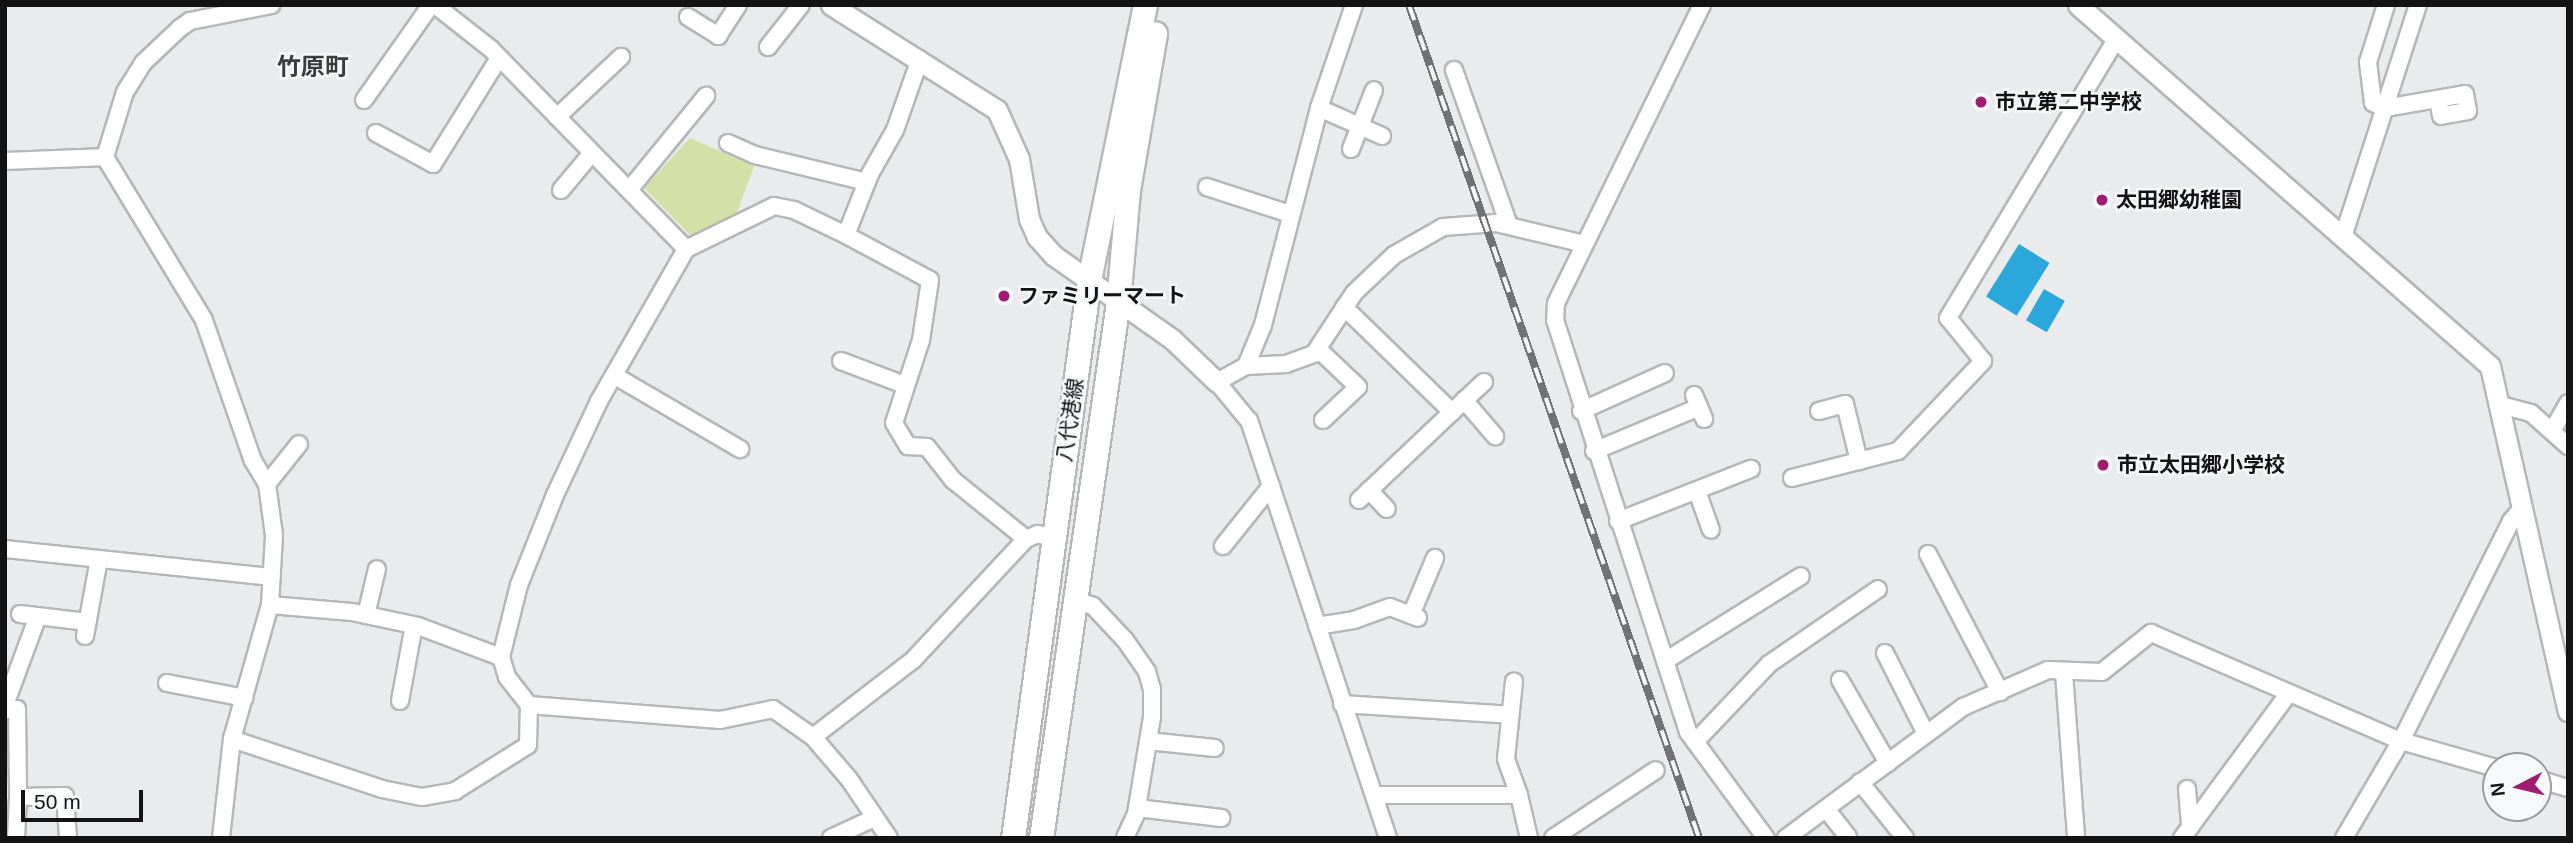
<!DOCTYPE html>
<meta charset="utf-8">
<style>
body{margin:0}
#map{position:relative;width:2573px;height:843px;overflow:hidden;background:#eaebed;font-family:Arial,"Noto Sans JP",sans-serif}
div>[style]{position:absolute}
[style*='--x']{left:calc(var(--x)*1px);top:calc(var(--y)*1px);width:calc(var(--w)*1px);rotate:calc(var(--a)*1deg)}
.green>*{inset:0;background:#d4e0a6}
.water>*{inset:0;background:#2ca7dc;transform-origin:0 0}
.roads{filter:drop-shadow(2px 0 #b6b7b9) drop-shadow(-2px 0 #b6b7b9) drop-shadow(0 2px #b6b7b9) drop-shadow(0 -2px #b6b7b9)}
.minor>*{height:16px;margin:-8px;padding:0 8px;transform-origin:8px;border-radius:8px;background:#fff}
.tertiary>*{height:19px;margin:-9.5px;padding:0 9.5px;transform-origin:9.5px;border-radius:9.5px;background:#fff}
.secondary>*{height:23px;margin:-11.5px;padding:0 11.5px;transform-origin:11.5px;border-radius:11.5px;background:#fff}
.rail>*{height:8px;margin-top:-4px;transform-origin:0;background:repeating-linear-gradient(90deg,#f7f8fa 0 16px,#727273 0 32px);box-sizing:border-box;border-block:2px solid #727273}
.dots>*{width:19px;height:19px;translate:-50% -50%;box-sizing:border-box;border:4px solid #f7f8fa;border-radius:50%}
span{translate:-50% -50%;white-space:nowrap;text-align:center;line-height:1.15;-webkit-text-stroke:5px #f7f8fa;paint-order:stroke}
.poi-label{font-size:21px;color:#131314;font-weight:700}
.left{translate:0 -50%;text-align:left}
.street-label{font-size:21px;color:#131314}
.quarter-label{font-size:24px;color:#3b3c3d;font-weight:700}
.frame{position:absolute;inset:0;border:7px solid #131314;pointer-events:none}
.north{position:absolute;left:2482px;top:752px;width:70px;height:70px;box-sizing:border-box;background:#f7f8fa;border:2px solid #9c9c9e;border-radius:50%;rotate:263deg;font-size:19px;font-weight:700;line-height:28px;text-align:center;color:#131314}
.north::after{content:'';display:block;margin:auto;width:24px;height:32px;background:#9f1d70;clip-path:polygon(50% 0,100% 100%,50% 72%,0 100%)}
.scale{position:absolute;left:21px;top:790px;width:122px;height:32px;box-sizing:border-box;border:4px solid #131314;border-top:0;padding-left:9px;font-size:21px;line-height:24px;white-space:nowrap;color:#131314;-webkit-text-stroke:5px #f7f8fa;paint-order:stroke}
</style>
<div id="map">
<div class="green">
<div style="clip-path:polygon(690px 138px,754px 166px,737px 213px,691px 236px,644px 188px)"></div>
</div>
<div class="water">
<div style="left:2019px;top:244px;width:36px;height:62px;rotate:32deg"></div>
<div style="left:2044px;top:289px;width:24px;height:36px;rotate:30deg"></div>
</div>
<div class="roads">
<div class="minor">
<div style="--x:435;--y:5;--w:71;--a:38.2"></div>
<div style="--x:491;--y:49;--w:279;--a:45.7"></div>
<div style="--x:1702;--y:5;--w:332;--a:116.1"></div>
<div style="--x:1556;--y:303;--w:17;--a:93"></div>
<div style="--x:1555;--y:320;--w:433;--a:72.1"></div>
<div style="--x:1688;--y:732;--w:132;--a:53.7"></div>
<div style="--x:2386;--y:5;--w:60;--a:107.5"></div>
<div style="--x:2368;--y:62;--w:41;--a:83"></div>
<div style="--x:2373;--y:103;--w:13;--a:23"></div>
<div style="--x:2385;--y:108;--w:81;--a:-9.9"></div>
<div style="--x:2465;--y:94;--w:17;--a:80"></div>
<div style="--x:2468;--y:111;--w:27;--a:170"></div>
<div style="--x:2441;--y:116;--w:17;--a:-100"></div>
<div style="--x:688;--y:17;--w:36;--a:32"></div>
<div style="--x:718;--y:36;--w:37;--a:-57"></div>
<div style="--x:768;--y:47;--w:53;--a:-51.8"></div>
<div style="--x:1454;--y:70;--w:164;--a:70.5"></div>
<div style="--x:364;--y:100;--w:116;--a:-54.8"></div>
<div style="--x:1319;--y:108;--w:69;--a:24"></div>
<div style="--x:557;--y:117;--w:88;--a:-43.2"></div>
<div style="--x:376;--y:133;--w:65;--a:28.5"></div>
<div style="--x:433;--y:164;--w:125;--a:-58.1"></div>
<div style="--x:728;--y:143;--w:30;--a:24"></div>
<div style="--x:755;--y:155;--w:115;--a:13.6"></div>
<div style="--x:1351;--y:149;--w:63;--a:-68.7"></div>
<div style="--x:5;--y:161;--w:100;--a:-2.3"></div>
<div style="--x:1207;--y:187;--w:87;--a:18"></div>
<div style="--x:561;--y:190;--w:48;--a:-50"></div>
<div style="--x:629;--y:190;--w:122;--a:-50.7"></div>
<div style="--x:846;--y:235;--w:95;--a:28.2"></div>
<div style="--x:930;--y:280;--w:61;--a:98.5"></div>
<div style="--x:921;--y:340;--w:87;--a:108"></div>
<div style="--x:894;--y:423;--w:27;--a:59"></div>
<div style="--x:908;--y:446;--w:19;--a:3"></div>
<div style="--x:927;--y:447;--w:42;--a:51.8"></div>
<div style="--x:953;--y:480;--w:94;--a:38.9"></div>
<div style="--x:2343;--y:237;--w:244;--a:-72.1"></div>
<div style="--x:1344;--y:307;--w:151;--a:44.2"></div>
<div style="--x:1452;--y:412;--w:44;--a:-43.2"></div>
<div style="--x:1318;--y:349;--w:55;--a:43.5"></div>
<div style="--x:1358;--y:387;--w:48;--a:136.7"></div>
<div style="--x:841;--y:361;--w:68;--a:20.6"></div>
<div style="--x:1246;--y:366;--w:44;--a:-67.5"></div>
<div style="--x:1263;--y:325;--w:224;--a:-75.5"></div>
<div style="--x:1319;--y:108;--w:109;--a:-71.2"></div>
<div style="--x:615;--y:376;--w:145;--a:30.3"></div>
<div style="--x:1694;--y:395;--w:26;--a:67"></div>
<div style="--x:1464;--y:400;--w:48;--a:49.3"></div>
<div style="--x:2501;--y:405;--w:31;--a:15"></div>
<div style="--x:2531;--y:413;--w:50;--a:41.7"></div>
<div style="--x:1581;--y:411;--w:92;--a:-24.3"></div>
<div style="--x:1819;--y:411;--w:27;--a:-15"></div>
<div style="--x:1845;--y:404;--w:59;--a:76.2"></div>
<div style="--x:2552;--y:431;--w:32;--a:-60"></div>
<div style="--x:1594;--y:451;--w:114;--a:-22.7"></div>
<div style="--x:1792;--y:478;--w:109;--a:-14.3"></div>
<div style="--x:1898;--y:451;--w:124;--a:-46.6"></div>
<div style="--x:1983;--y:361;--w:55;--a:-129.1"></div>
<div style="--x:1948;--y:318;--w:326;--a:-58.9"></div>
<div style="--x:267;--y:484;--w:51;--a:-51.3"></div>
<div style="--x:1369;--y:490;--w:26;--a:47"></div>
<div style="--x:1697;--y:491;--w:41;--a:70.3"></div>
<div style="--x:1359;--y:500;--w:128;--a:-43.4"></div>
<div style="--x:1618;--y:521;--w:143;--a:-21.4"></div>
<div style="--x:1223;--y:546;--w:77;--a:-51.3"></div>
<div style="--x:5;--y:549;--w:268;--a:6"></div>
<div style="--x:1928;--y:554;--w:156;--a:62.4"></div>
<div style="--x:1073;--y:599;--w:21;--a:19"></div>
<div style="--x:1093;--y:606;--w:47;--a:46.7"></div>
<div style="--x:1125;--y:640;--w:39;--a:55"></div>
<div style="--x:1147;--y:672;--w:18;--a:74"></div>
<div style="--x:1152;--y:689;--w:28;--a:90"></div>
<div style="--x:1152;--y:717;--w:98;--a:99.4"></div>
<div style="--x:1136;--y:814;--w:26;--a:115"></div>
<div style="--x:270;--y:605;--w:82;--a:4.9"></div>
<div style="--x:352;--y:612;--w:67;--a:12"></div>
<div style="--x:418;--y:626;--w:89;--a:20.5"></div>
<div style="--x:501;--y:657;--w:74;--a:-76"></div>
<div style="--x:519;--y:585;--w:97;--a:-68.2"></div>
<div style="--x:555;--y:495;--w:104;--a:-64.9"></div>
<div style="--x:599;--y:401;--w:175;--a:-60.2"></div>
<div style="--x:686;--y:249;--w:98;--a:-26"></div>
<div style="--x:774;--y:206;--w:20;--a:11"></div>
<div style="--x:794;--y:210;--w:58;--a:25.7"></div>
<div style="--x:846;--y:235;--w:66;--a:-68.5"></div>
<div style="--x:870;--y:174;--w:51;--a:-60.4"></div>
<div style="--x:895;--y:130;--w:75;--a:-70.6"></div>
<div style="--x:20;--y:614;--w:68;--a:6.7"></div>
<div style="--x:366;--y:615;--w:47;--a:-76.6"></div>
<div style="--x:1411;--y:615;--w:62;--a:-67.2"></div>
<div style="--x:1317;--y:626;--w:37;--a:-9"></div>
<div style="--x:1354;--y:620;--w:38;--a:-20"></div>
<div style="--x:1390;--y:607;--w:30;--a:21"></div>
<div style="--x:85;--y:636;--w:78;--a:-79.7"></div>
<div style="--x:1885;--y:653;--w:89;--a:63.1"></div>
<div style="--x:501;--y:657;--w:21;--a:73"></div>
<div style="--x:507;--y:677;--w:36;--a:52"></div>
<div style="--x:1665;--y:661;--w:160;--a:-32"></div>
<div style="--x:2064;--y:673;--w:165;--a:85.8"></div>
<div style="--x:1840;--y:680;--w:96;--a:60"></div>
<div style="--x:167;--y:683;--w:79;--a:10.9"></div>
<div style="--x:400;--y:701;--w:77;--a:-79.6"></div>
<div style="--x:1342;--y:704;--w:168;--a:3.7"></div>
<div style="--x:5;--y:705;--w:95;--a:-69.7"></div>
<div style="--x:5;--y:710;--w:12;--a:-5"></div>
<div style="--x:17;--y:709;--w:88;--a:89.3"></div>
<div style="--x:813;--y:737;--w:126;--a:-37.6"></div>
<div style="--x:913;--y:660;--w:166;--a:-47"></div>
<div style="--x:1026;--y:539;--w:13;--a:-23"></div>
<div style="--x:1038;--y:534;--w:17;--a:17"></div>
<div style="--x:232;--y:739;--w:158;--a:18.4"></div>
<div style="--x:382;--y:789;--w:41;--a:11.3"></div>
<div style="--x:422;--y:797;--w:34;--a:-10"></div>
<div style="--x:455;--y:791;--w:86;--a:-32.2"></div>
<div style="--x:528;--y:745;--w:40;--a:-88.6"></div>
<div style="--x:529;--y:705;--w:192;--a:4.5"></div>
<div style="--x:720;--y:720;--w:54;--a:-11.7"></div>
<div style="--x:773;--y:709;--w:49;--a:35"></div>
<div style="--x:813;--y:737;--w:55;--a:49.4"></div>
<div style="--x:849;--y:779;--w:71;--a:55.9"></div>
<div style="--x:1148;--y:741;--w:67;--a:6"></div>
<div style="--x:1695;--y:742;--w:108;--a:-46.5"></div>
<div style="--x:1769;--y:664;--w:132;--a:-34.5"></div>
<div style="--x:2538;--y:779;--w:31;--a:17"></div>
<div style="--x:1860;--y:782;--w:72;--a:51.2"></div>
<div style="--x:2187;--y:789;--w:38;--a:85"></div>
<div style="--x:1377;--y:795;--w:142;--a:0"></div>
<div style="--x:1519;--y:795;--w:38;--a:-110"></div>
<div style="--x:1506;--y:759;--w:78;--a:-84.1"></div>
<div style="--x:1519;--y:795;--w:44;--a:76.9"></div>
<div style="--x:1137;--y:808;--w:85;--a:6.8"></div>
<div style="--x:1827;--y:810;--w:34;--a:52"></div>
<div style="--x:16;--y:838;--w:41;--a:-87.2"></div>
<div style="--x:18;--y:797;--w:47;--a:-1.2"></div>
<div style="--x:65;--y:796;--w:42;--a:85.9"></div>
<div style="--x:221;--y:838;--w:100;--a:-83.7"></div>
<div style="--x:232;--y:739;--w:139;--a:-74.2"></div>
<div style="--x:270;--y:605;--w:70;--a:-86.7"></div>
<div style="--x:274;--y:535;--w:51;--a:-97.8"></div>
<div style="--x:267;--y:484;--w:27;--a:-121"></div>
<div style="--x:253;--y:461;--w:149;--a:-109.2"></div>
<div style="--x:204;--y:320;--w:191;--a:-121.3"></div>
<div style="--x:105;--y:157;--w:68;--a:-72.9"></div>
<div style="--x:125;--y:92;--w:34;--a:-58"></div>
<div style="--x:143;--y:63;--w:51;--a:-43.4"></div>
<div style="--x:180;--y:28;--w:12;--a:-35"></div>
<div style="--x:190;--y:21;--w:83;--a:-11.2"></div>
<div style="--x:831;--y:838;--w:47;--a:-24.9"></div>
<div style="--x:1388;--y:838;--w:440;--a:-108.4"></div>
<div style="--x:1249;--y:421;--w:50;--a:-129.4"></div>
<div style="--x:1217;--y:382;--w:33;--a:-29"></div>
<div style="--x:1246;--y:366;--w:40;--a:-2.9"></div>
<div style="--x:1286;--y:364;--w:30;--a:-20"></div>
<div style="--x:1314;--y:354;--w:73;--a:-56.7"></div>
<div style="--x:1354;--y:293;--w:55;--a:-43.5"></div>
<div style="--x:1394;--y:255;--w:56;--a:-29.7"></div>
<div style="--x:1443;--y:227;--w:53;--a:-4.3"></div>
<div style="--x:1496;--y:223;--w:91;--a:13.3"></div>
<div style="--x:1553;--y:838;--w:123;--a:-33.4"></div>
<div style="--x:1786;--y:838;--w:220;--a:-36.5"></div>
<div style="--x:1963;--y:707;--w:93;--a:-23.5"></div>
<div style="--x:2048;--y:670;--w:54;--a:2.1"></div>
<div style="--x:2102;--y:672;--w:63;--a:-38.5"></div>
<div style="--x:2151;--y:633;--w:272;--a:23.4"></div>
<div style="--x:2401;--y:741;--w:99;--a:15.9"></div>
<div style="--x:2182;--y:838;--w:179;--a:-53.6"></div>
<div style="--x:2344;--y:838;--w:113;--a:-59.6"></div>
<div style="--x:2401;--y:741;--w:246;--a:-63.4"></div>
<div style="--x:2511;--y:521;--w:18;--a:-49"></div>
</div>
<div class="tertiary">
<div style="--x:831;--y:5;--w:196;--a:32.3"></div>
<div style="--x:997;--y:110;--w:54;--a:65.8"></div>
<div style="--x:1019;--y:159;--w:61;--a:80.5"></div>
<div style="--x:1029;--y:219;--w:20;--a:66"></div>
<div style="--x:1037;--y:237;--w:24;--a:48"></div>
<div style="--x:1053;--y:255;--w:146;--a:35.2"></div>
<div style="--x:1172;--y:339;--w:62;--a:43.7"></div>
<div style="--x:2078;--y:5;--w:548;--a:41.23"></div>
<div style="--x:2490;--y:366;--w:354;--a:77.3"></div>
</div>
<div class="secondary">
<div style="--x:1013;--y:838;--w:563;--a:-82.24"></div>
<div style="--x:1089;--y:280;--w:281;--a:-78.5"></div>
<div style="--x:1041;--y:838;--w:542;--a:-81.83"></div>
<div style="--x:1118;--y:302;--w:112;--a:-84.9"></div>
<div style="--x:1128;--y:190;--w:159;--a:-80.2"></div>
</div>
</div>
<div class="rail">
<div style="--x:1409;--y:5;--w:882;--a:70.8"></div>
</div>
<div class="dots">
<div style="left:1981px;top:102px;background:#9f1d70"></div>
<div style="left:2102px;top:200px;background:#9f1d70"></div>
<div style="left:1004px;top:296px;background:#9f1d70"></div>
<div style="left:2103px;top:465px;background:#9f1d70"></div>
</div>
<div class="poi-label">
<span class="left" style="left:1995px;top:102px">市立第二中学校</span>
<span class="left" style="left:2116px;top:200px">太田郷幼稚園</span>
<span class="left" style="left:1018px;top:296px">ファミリーマート</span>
<span class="left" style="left:2117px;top:465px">市立太田郷小学校</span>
</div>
<div class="street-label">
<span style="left:1070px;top:420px;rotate:-82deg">八代港線</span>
</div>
<div class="quarter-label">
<span style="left:313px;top:67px">竹原町</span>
</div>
<div class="frame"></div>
<div class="north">N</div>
<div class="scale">50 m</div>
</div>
